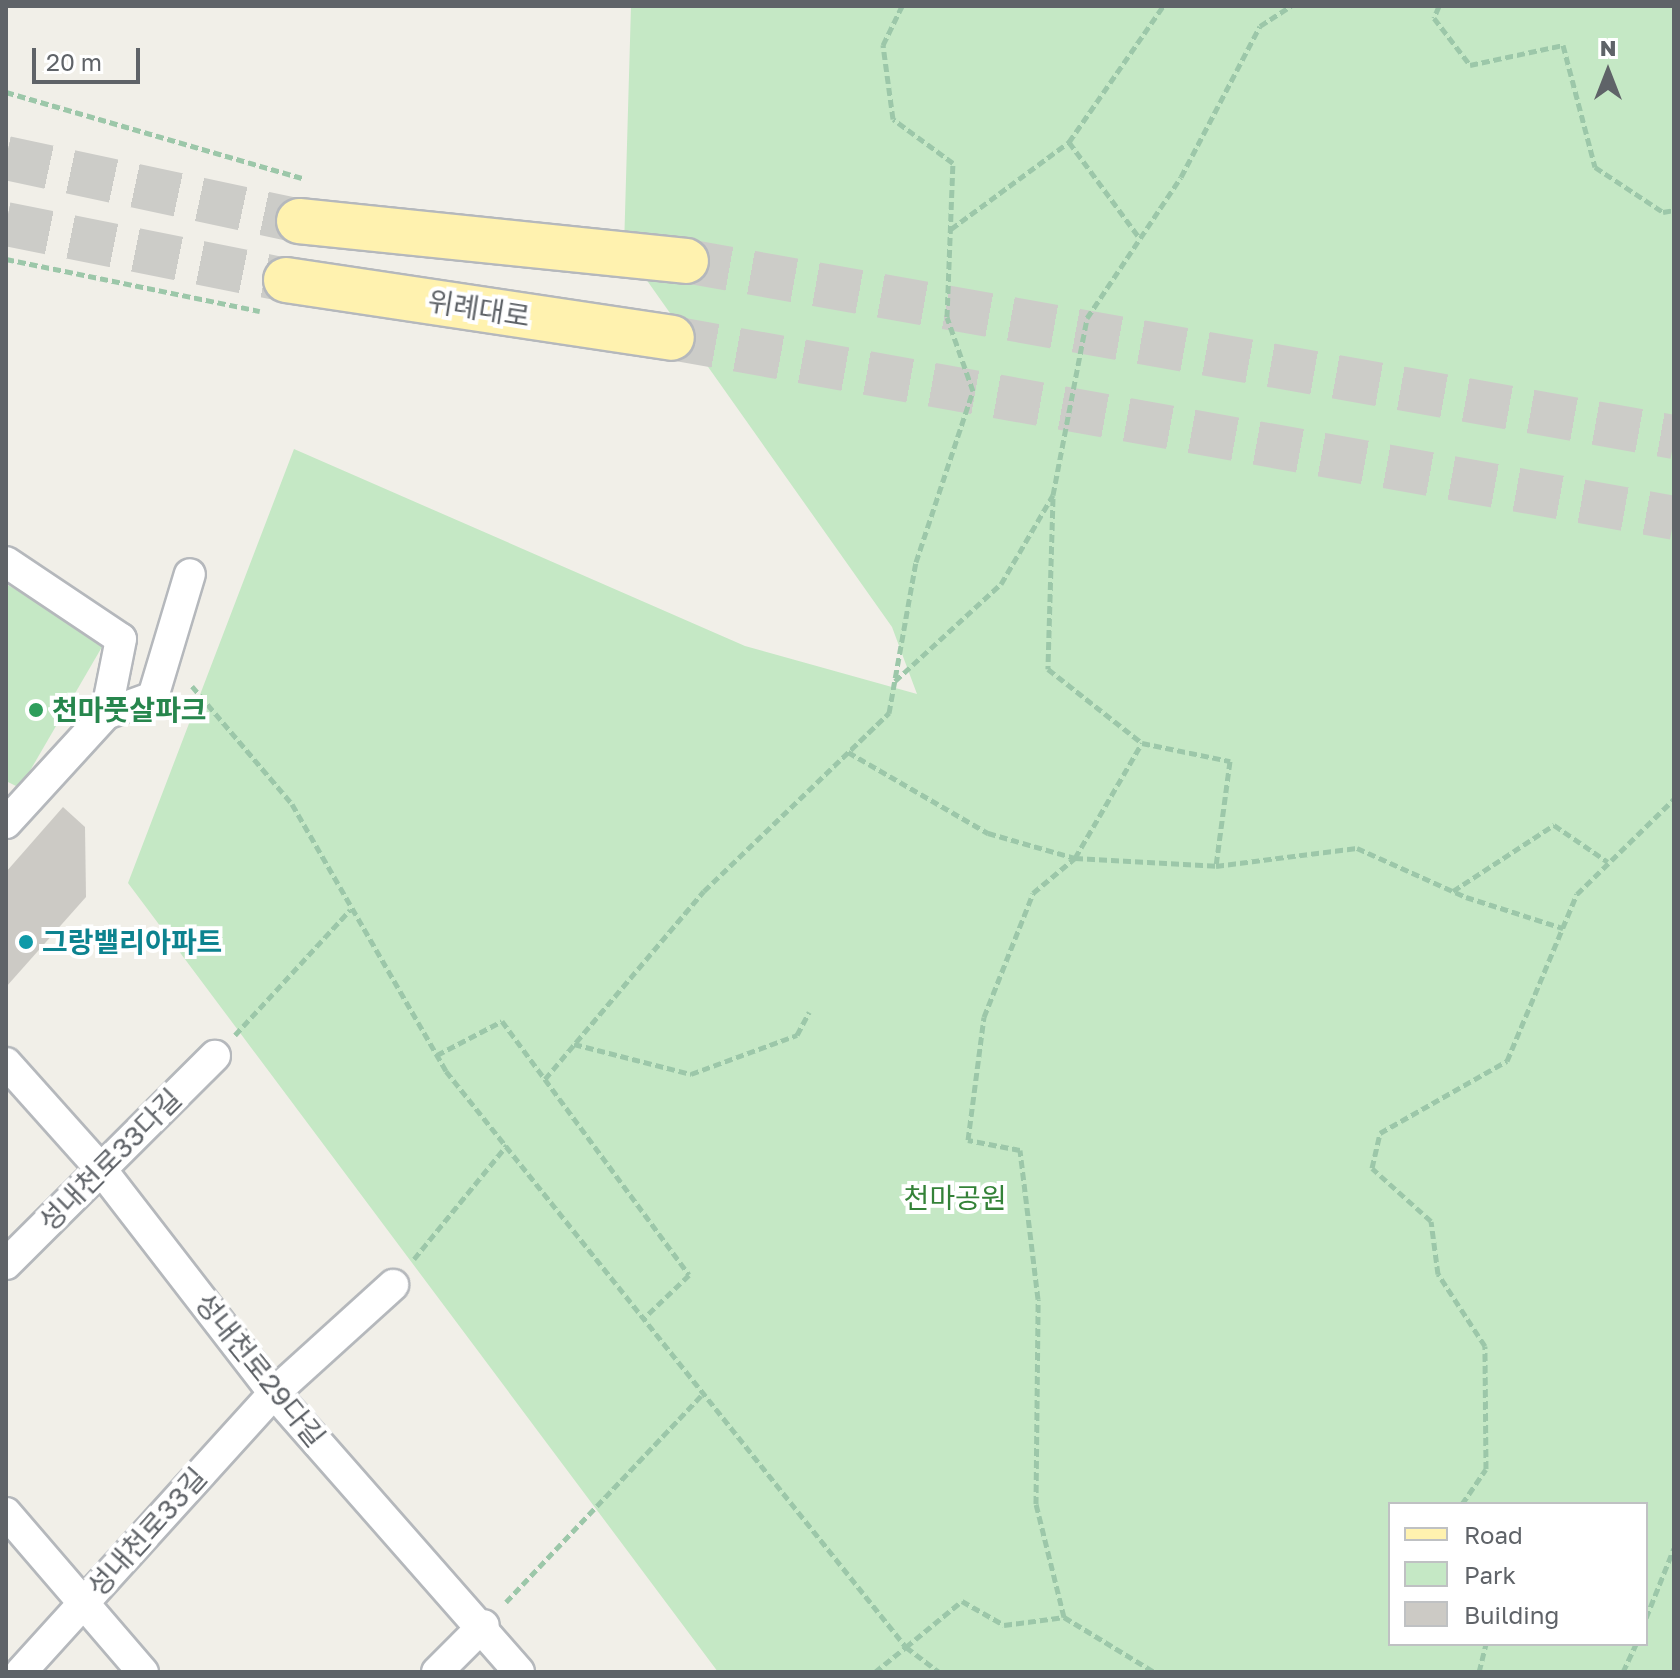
<!DOCTYPE html>
<meta charset="utf-8">
<style>
body{margin:0}
#map{position:relative;width:1680px;height:1678px;overflow:hidden;background:#f1efe8;font-family:"Golos Text","Noto Sans KR",sans-serif}
div>[style]{position:absolute}
[style*='--x']{left:calc(var(--x)*1px);top:calc(var(--y)*1px);width:calc(var(--w)*1px);rotate:calc(var(--a)*1deg)}
.green>*{inset:0;background:#c5e8c5}
.building>*{inset:0;background:#cccac5}
.primary-tunnel>*{height:44px;margin-top:-22px;transform-origin:0;background:repeating-linear-gradient(90deg,#ccccc8 0 44px,transparent 0 66px)}
.path>*{height:5px;margin-top:-2.5px;transform-origin:0;background:repeating-linear-gradient(90deg,#9cc7a9 0 8px,transparent 0 12px)}
.roads{filter:drop-shadow(2px 0 #b5b8bc) drop-shadow(-2px 0 #b5b8bc) drop-shadow(0 2px #b5b8bc) drop-shadow(0 -2px #b5b8bc)}
.minor>*{height:30px;margin:-15px;padding:0 15px;transform-origin:15px;border-radius:15px;background:#fff}
.primary>*{height:44px;margin:-22px;padding:0 22px;transform-origin:22px;border-radius:22px;background:#fff2af}
.dots>*{width:22px;height:22px;translate:-50% -50%;box-sizing:border-box;border:4px solid #fff;border-radius:50%}
span{translate:-50% -50%;white-space:nowrap;text-align:center;line-height:1.15;-webkit-text-stroke:8px #fff;paint-order:stroke}
.street-label{font-size:28px;color:#5f6368}
.leisure-label{font-size:28px;color:#27864d;font-weight:700}
.left{translate:0 -50%;text-align:left}
.culture-label{font-size:28px;color:#0d838f;font-weight:700}
.park-label{font-size:28px;color:#348238}
.frame{position:absolute;inset:0;border:8px solid #5f6368;pointer-events:none}
.legend{position:absolute;left:1388px;top:1502px;width:260px;height:144px;box-sizing:border-box;background:#fff;border:2px solid #bfc1c3;margin:0;padding:10px 14px;list-style:none;font-size:24px;color:#5f6368}
.legend li{display:flex;align-items:center;gap:16px;height:40px}
.legend b{width:40px;border:2px solid #bfc1c3}
.north{position:absolute;left:1568px;top:32px;width:80px;height:80px;-webkit-text-stroke:6px #fff;paint-order:stroke;rotate:0deg;font-size:22px;font-weight:700;line-height:32px;text-align:center;color:#5f6368}
.north::after{content:'';display:block;margin:auto;width:28px;height:36px;background:#5f6368;clip-path:polygon(50% 0,100% 100%,50% 72%,0 100%)}
.scale{position:absolute;left:32px;top:48px;width:108px;height:36px;box-sizing:border-box;border:4px solid #5f6368;border-top:0;padding-left:10px;font-size:24px;line-height:28px;white-space:nowrap;color:#5f6368;-webkit-text-stroke:6px #fff;paint-order:stroke}
</style>
<div id="map">
<div class="green">
<div style="clip-path:polygon(evenodd,631px 6px,1674px 6px,1674px 1672px,718px 1672px,128px 883px,294px 449px,745px 646px,917px 694px,892px 627px,624px 248px,631px 6px,1390px 1504px,1646px 1504px,1646px 1644px,1390px 1644px,1390px 1504px)"></div>
<div style="clip-path:polygon(6px 584px,106px 640px,20px 788px,6px 781px)"></div>
</div>
<div class="building">
<div style="clip-path:polygon(63px 807px,85px 827px,86px 897px,6px 987px,6px 872px)"></div>
</div>
<div class="primary-tunnel">
<div style="--x:6;--y:158;--w:300;--a:12.1"></div>
<div style="--x:6;--y:224;--w:286;--a:11.3"></div>
<div style="--x:686;--y:261;--w:1004;--a:10.1"></div>
<div style="--x:672;--y:338;--w:1018;--a:10.18"></div>
</div>
<div class="path">
<div style="--x:1439;--y:6;--w:13;--a:113"></div>
<div style="--x:1434;--y:18;--w:59;--a:52.5"></div>
<div style="--x:1470;--y:65;--w:95;--a:-12.1"></div>
<div style="--x:1563;--y:45;--w:126;--a:75.3"></div>
<div style="--x:1595;--y:167;--w:82;--a:33.5"></div>
<div style="--x:1663;--y:212;--w:11;--a:-10"></div>
<div style="--x:6;--y:92;--w:311;--a:16.2"></div>
<div style="--x:1069;--y:142;--w:165;--a:-55.3"></div>
<div style="--x:951;--y:229;--w:147;--a:-36.4"></div>
<div style="--x:1069;--y:142;--w:117;--a:53.7"></div>
<div style="--x:6;--y:259;--w:259;--a:11.6"></div>
<div style="--x:1053;--y:498;--w:171;--a:91.7"></div>
<div style="--x:1048;--y:669;--w:120;--a:38.2"></div>
<div style="--x:895;--y:681;--w:144;--a:-42.5"></div>
<div style="--x:1001;--y:584;--w:103;--a:-59.7"></div>
<div style="--x:1053;--y:495;--w:180;--a:-79.1"></div>
<div style="--x:1087;--y:318;--w:169;--a:-56.3"></div>
<div style="--x:1181;--y:177;--w:170;--a:-62.4"></div>
<div style="--x:1260;--y:26;--w:37;--a:-33"></div>
<div style="--x:192;--y:686;--w:155;--a:49.7"></div>
<div style="--x:292;--y:804;--w:308;--a:60"></div>
<div style="--x:446;--y:1071;--w:737;--a:51.39"></div>
<div style="--x:906;--y:1647;--w:72;--a:-39.4"></div>
<div style="--x:962;--y:1601;--w:48;--a:29.7"></div>
<div style="--x:1004;--y:1625;--w:61;--a:-7.6"></div>
<div style="--x:1064;--y:1617;--w:105;--a:31.4"></div>
<div style="--x:848;--y:752;--w:162;--a:30.1"></div>
<div style="--x:988;--y:833;--w:91;--a:16"></div>
<div style="--x:1075;--y:858;--w:141;--a:3.2"></div>
<div style="--x:1216;--y:866;--w:142;--a:-7.3"></div>
<div style="--x:1357;--y:848;--w:120;--a:24.2"></div>
<div style="--x:1466;--y:897;--w:102;--a:17.7"></div>
<div style="--x:1453;--y:891;--w:121;--a:-33.2"></div>
<div style="--x:1554;--y:825;--w:65;--a:34.4"></div>
<div style="--x:235;--y:1035;--w:170;--a:-47.4"></div>
<div style="--x:574;--y:1044;--w:121;--a:14.4"></div>
<div style="--x:691;--y:1074;--w:113;--a:-20.2"></div>
<div style="--x:797;--y:1035;--w:26;--a:-62"></div>
<div style="--x:437;--y:1055;--w:73;--a:-27.6"></div>
<div style="--x:502;--y:1021;--w:315;--a:53.6"></div>
<div style="--x:689;--y:1275;--w:64;--a:136.3"></div>
<div style="--x:545;--y:1079;--w:246;--a:-49.8"></div>
<div style="--x:704;--y:891;--w:257;--a:-43.9"></div>
<div style="--x:889;--y:713;--w:153;--a:-79.9"></div>
<div style="--x:916;--y:562;--w:180;--a:-71.6"></div>
<div style="--x:973;--y:391;--w:78;--a:-109.4"></div>
<div style="--x:947;--y:317;--w:154;--a:-87.8"></div>
<div style="--x:953;--y:163;--w:74;--a:-143.7"></div>
<div style="--x:893;--y:119;--w:75;--a:-97.7"></div>
<div style="--x:883;--y:45;--w:43;--a:-64"></div>
<div style="--x:414;--y:1259;--w:147;--a:-50.8"></div>
<div style="--x:1462;--y:1504;--w:42;--a:-55.6"></div>
<div style="--x:1486;--y:1469;--w:123;--a:-90.5"></div>
<div style="--x:1485;--y:1346;--w:86;--a:-123.1"></div>
<div style="--x:1438;--y:1274;--w:53;--a:-97.5"></div>
<div style="--x:1431;--y:1221;--w:79;--a:-138.1"></div>
<div style="--x:1372;--y:1168;--w:36;--a:-77"></div>
<div style="--x:1380;--y:1133;--w:146;--a:-29.6"></div>
<div style="--x:1507;--y:1061;--w:181;--a:-67.3"></div>
<div style="--x:1577;--y:894;--w:136;--a:-44.4"></div>
<div style="--x:506;--y:1602;--w:284;--a:-46.6"></div>
<div style="--x:1064;--y:1617;--w:116;--a:-103.9"></div>
<div style="--x:1036;--y:1504;--w:205;--a:-89.4"></div>
<div style="--x:1038;--y:1299;--w:150;--a:-96.9"></div>
<div style="--x:1020;--y:1150;--w:53;--a:-169.1"></div>
<div style="--x:968;--y:1140;--w:124;--a:-82.6"></div>
<div style="--x:984;--y:1017;--w:133;--a:-68.4"></div>
<div style="--x:1033;--y:893;--w:55;--a:-39.8"></div>
<div style="--x:1075;--y:858;--w:133;--a:-59.8"></div>
<div style="--x:1142;--y:743;--w:90;--a:11.6"></div>
<div style="--x:1230;--y:761;--w:106;--a:97.6"></div>
<div style="--x:1646;--y:1618;--w:75;--a:-68.2"></div>
<div style="--x:875;--y:1672;--w:40;--a:-39"></div>
<div style="--x:906;--y:1647;--w:41;--a:37.1"></div>
<div style="--x:1479;--y:1672;--w:29;--a:-76"></div>
<div style="--x:1623;--y:1672;--w:31;--a:-65"></div>
</div>
<div class="roads">
<div class="minor">
<div style="--x:6;--y:562;--w:138;--a:33.8"></div>
<div style="--x:121;--y:639;--w:76;--a:101.3"></div>
<div style="--x:6;--y:823;--w:148;--a:-47.5"></div>
<div style="--x:106;--y:714;--w:50;--a:-19.9"></div>
<div style="--x:153;--y:697;--w:128;--a:-73.3"></div>
<div style="--x:6;--y:1063;--w:141;--a:48.2"></div>
<div style="--x:100;--y:1168;--w:284;--a:52.3"></div>
<div style="--x:274;--y:1393;--w:371;--a:48.7"></div>
<div style="--x:6;--y:1264;--w:295;--a:-44.9"></div>
<div style="--x:6;--y:1513;--w:210;--a:49.3"></div>
<div style="--x:21;--y:1672;--w:377;--a:-47.8"></div>
<div style="--x:274;--y:1393;--w:161;--a:-42.2"></div>
<div style="--x:437;--y:1672;--w:66;--a:-45"></div>
</div>
<div class="primary">
<div style="--x:299;--y:221;--w:389;--a:5.9"></div>
<div style="--x:286;--y:280;--w:390;--a:8.5"></div>
</div>
</div>
<div class="dots">
<div style="left:36px;top:710px;background:#2e9e5b"></div>
<div style="left:26px;top:942px;background:#0f9aa8"></div>
</div>
<div class="street-label">
<span style="left:479px;top:309px;rotate:9deg">위례대로</span>
<span style="left:110px;top:1160px;rotate:-45deg">성내천로33다길</span>
<span style="left:260px;top:1370px;rotate:51deg">성내천로29다길</span>
<span style="left:147px;top:1532px;rotate:-48deg">성내천로33길</span>
</div>
<div class="leisure-label">
<span class="left" style="left:52px;top:710px">천마풋살파크</span>
</div>
<div class="culture-label">
<span class="left" style="left:42px;top:942px">그랑밸리아파트</span>
</div>
<div class="park-label">
<span style="left:955px;top:1198px">천마공원</span>
</div>
<div class="frame"></div>
<ul class="legend">
<li><b style="height:10px;background:#fff2af"></b>Road</li>
<li><b style="height:22px;background:#c5e8c5"></b>Park</li>
<li><b style="height:22px;background:#cccac5"></b>Building</li>
</ul>
<div class="north">N</div>
<div class="scale">20 m</div>
</div>
